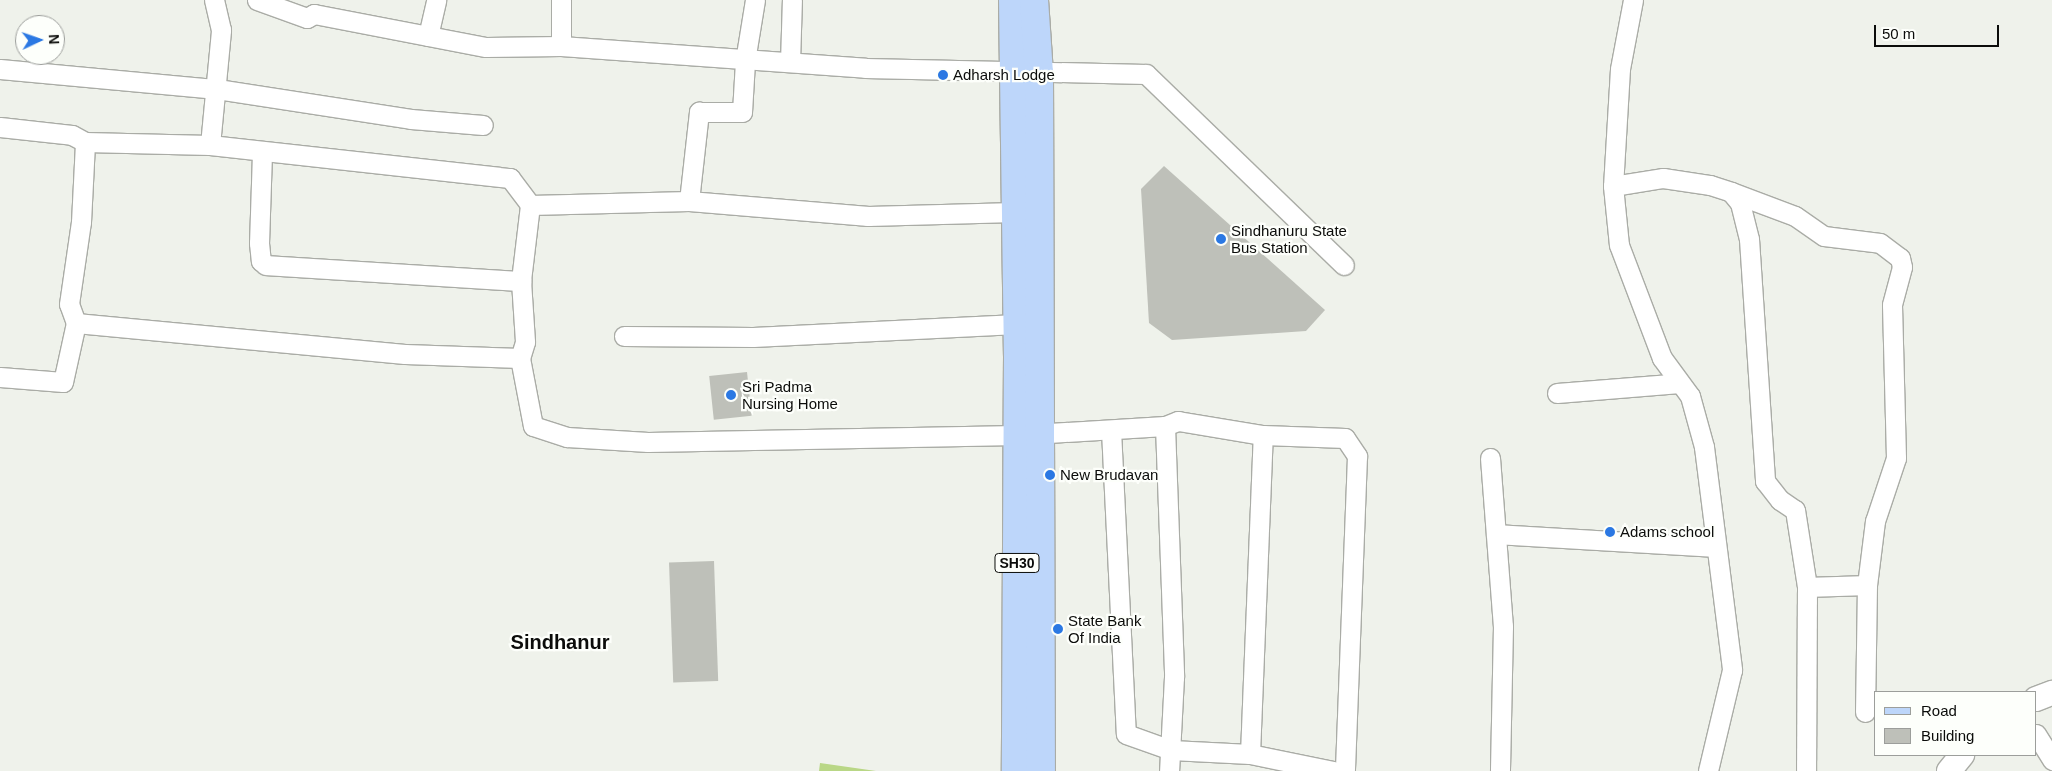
<!DOCTYPE html>
<style>
body{margin:0}
#map{position:relative;width:2052px;height:771px;overflow:hidden;background:#eff2eb;font-family:Arial,sans-serif}
div>[style]{position:absolute}
[style*='--x']{left:calc(var(--x)*1px);top:calc(var(--y)*1px);width:calc(var(--w)*1px);rotate:calc(var(--a)*1deg)}
.green>*{inset:0;background:#b9d786}
.building>*{inset:0;background:#bec0b9;transform-origin:0 0}
.roads{filter:drop-shadow(1px 0 #aaaca6) drop-shadow(-1px 0 #aaaca6) drop-shadow(0 1px #aaaca6) drop-shadow(0 -1px #aaaca6)}
.minor>*{height:19px;margin:-9.5px;padding:0 9.5px;transform-origin:9.5px;border-radius:9.5px;background:#fff}
.tertiary>*{height:24px;margin:-12px;padding:0 12px;transform-origin:12px;border-radius:12px;background:#fff}
.primary>*{height:28px;margin:-14px;padding:0 14px;transform-origin:14px;border-radius:14px;background:#bdd6fa}
.dots>*{width:14px;height:14px;translate:-50% -50%;box-sizing:border-box;border:2px solid #fdfffb;border-radius:50%}
span{translate:-50% -50%;white-space:nowrap;text-align:center;line-height:1.15;-webkit-text-stroke:4.5px #fdfffb;paint-order:stroke}
.shield-label span{padding:1px 4px;background:#fdfffb;border:1px solid;border-radius:4px;-webkit-text-stroke-width:0}
.shield-label{font-size:14px;color:#0b0c0a;font-weight:700}
.poi-label{font-size:15px;color:#0b0c0a}
.left{translate:0 -50%;text-align:left}
.district-label{font-size:20px;color:#0b0c0a;font-weight:700}
.legend{position:absolute;left:1874px;top:691px;width:162px;height:65px;box-sizing:border-box;background:#fdfffb;border:1px solid #9c9e9b;margin:0;padding:6px 9px;list-style:none;font-size:15px;color:#0b0c0a}
.legend li{display:flex;align-items:center;gap:10px;height:25px}
.legend b{width:25px;border:1px solid #9c9e9b}
.north{position:absolute;left:15px;top:15px;width:50px;height:50px;box-sizing:border-box;background:#fdfffb;border:1px solid #9c9e9b;border-radius:50%;rotate:87deg;font-size:14px;font-weight:700;line-height:20px;text-align:center;color:#0b0c0a}
.north::after{content:'';display:block;margin:auto;width:18px;height:22px;background:#2b78e3;clip-path:polygon(50% 0,100% 100%,50% 72%,0 100%)}
.scale{position:absolute;left:1874px;top:25px;width:125px;height:22px;box-sizing:border-box;border:2px solid #0b0c0a;border-top:0;padding-left:6px;font-size:15px;line-height:18px;white-space:nowrap;color:#0b0c0a;-webkit-text-stroke:4px #fdfffb;paint-order:stroke}
</style>
<div id="map">
<div class="green">
<div style="clip-path:polygon(820px 763px,876px 771px,819px 771px)"></div>
</div>
<div class="building">
<div style="clip-path:polygon(1164px 166px,1325px 310px,1306px 331px,1172px 340px,1149px 323px,1141px 189px)"></div>
<div style="left:747px;top:372px;width:44px;height:38px;rotate:84deg"></div>
<div style="left:714px;top:561px;width:120px;height:45px;rotate:88deg"></div>
</div>
<div class="roads">
<div class="minor">
<div style="--x:257;--y:0;--w:53;--a:19.8"></div>
<div style="--x:307;--y:18;--w:8;--a:-30"></div>
<div style="--x:314;--y:14;--w:175;--a:10.9"></div>
<div style="--x:486;--y:47;--w:75;--a:-0.8"></div>
<div style="--x:561;--y:46;--w:305;--a:4.1"></div>
<div style="--x:865;--y:68;--w:281;--a:1.2"></div>
<div style="--x:1146;--y:74;--w:275;--a:44"></div>
<div style="--x:1633;--y:0;--w:70;--a:100.7"></div>
<div style="--x:1620;--y:69;--w:117;--a:93.4"></div>
<div style="--x:1613;--y:186;--w:59;--a:84.2"></div>
<div style="--x:1619;--y:245;--w:121;--a:69.2"></div>
<div style="--x:1662;--y:358;--w:47;--a:53.6"></div>
<div style="--x:1690;--y:396;--w:53;--a:74.6"></div>
<div style="--x:1704;--y:447;--w:225;--a:82.8"></div>
<div style="--x:1732;--y:670;--w:104;--a:103.4"></div>
<div style="--x:428;--y:36;--w:37;--a:-77"></div>
<div style="--x:561;--y:46;--w:46;--a:-90"></div>
<div style="--x:790;--y:62;--w:62;--a:-88.2"></div>
<div style="--x:0;--y:69;--w:218;--a:5.3"></div>
<div style="--x:217;--y:89;--w:196;--a:8.8"></div>
<div style="--x:411;--y:119;--w:72;--a:4.8"></div>
<div style="--x:0;--y:127;--w:72;--a:6.3"></div>
<div style="--x:72;--y:135;--w:15;--a:28"></div>
<div style="--x:85;--y:142;--w:125;--a:1.4"></div>
<div style="--x:210;--y:145;--w:302;--a:6.3"></div>
<div style="--x:510;--y:178;--w:34;--a:53"></div>
<div style="--x:530;--y:205;--w:77;--a:96.8"></div>
<div style="--x:521;--y:281;--w:61;--a:86.2"></div>
<div style="--x:525;--y:342;--w:17;--a:107"></div>
<div style="--x:520;--y:358;--w:69;--a:79.2"></div>
<div style="--x:533;--y:426;--w:36;--a:18"></div>
<div style="--x:567;--y:437;--w:81;--a:3.5"></div>
<div style="--x:648;--y:442;--w:369;--a:-1.1"></div>
<div style="--x:1017;--y:435;--w:148;--a:-3.5"></div>
<div style="--x:1165;--y:426;--w:14;--a:-21"></div>
<div style="--x:1178;--y:421;--w:86;--a:9.4"></div>
<div style="--x:1263;--y:435;--w:82;--a:2.1"></div>
<div style="--x:1345;--y:438;--w:22;--a:56"></div>
<div style="--x:1357;--y:456;--w:315;--a:92.2"></div>
<div style="--x:210;--y:145;--w:116;--a:-84.5"></div>
<div style="--x:221;--y:30;--w:31;--a:-103"></div>
<div style="--x:262;--y:153;--w:90;--a:91.9"></div>
<div style="--x:259;--y:243;--w:18;--a:84"></div>
<div style="--x:261;--y:261;--w:6;--a:39"></div>
<div style="--x:266;--y:265;--w:256;--a:3.6"></div>
<div style="--x:1613;--y:186;--w:51;--a:-9.1"></div>
<div style="--x:1663;--y:178;--w:48;--a:8.5"></div>
<div style="--x:1710;--y:185;--w:22;--a:18"></div>
<div style="--x:1731;--y:192;--w:14;--a:51"></div>
<div style="--x:1740;--y:203;--w:37;--a:76"></div>
<div style="--x:1749;--y:239;--w:243;--a:86.2"></div>
<div style="--x:1765;--y:481;--w:24;--a:52"></div>
<div style="--x:1780;--y:500;--w:18;--a:34"></div>
<div style="--x:1795;--y:510;--w:78;--a:81.1"></div>
<div style="--x:1807;--y:587;--w:184;--a:90.3"></div>
<div style="--x:1731;--y:192;--w:68;--a:20.6"></div>
<div style="--x:1795;--y:216;--w:35;--a:35"></div>
<div style="--x:1824;--y:236;--w:56;--a:7.1"></div>
<div style="--x:1880;--y:243;--w:25;--a:37"></div>
<div style="--x:1900;--y:258;--w:9;--a:77"></div>
<div style="--x:1902;--y:267;--w:39;--a:105"></div>
<div style="--x:1892;--y:305;--w:153;--a:88.5"></div>
<div style="--x:1896;--y:458;--w:66;--a:108.4"></div>
<div style="--x:1875;--y:521;--w:64;--a:97.1"></div>
<div style="--x:1867;--y:585;--w:127;--a:90.9"></div>
<div style="--x:689;--y:201;--w:90;--a:-83.6"></div>
<div style="--x:699;--y:112;--w:43;--a:0"></div>
<div style="--x:742;--y:112;--w:51;--a:-86.6"></div>
<div style="--x:745;--y:61;--w:62;--a:-80.7"></div>
<div style="--x:530;--y:205;--w:159;--a:-1.4"></div>
<div style="--x:689;--y:201;--w:180;--a:4.8"></div>
<div style="--x:868;--y:216;--w:147;--a:-1.6"></div>
<div style="--x:76;--y:323;--w:330;--a:5.4"></div>
<div style="--x:405;--y:354;--w:115;--a:2"></div>
<div style="--x:624;--y:336;--w:129;--a:0.4"></div>
<div style="--x:753;--y:337;--w:264;--a:-2.8"></div>
<div style="--x:0;--y:377;--w:63;--a:4.5"></div>
<div style="--x:63;--y:382;--w:60;--a:-77.6"></div>
<div style="--x:76;--y:323;--w:20;--a:-110"></div>
<div style="--x:69;--y:304;--w:83;--a:-81.7"></div>
<div style="--x:81;--y:222;--w:80;--a:-87.1"></div>
<div style="--x:1557;--y:393;--w:123;--a:-4.6"></div>
<div style="--x:1165;--y:426;--w:251;--a:87.9"></div>
<div style="--x:1174;--y:677;--w:94;--a:93"></div>
<div style="--x:1111;--y:430;--w:304;--a:87.2"></div>
<div style="--x:1126;--y:734;--w:48;--a:19.6"></div>
<div style="--x:1171;--y:750;--w:79;--a:2.9"></div>
<div style="--x:1250;--y:754;--w:85;--a:11.6"></div>
<div style="--x:1490;--y:458;--w:169;--a:85.6"></div>
<div style="--x:1503;--y:626;--w:145;--a:91.2"></div>
<div style="--x:1496;--y:534;--w:220;--a:3.4"></div>
<div style="--x:1807;--y:587;--w:60;--a:-1.9"></div>
<div style="--x:2036;--y:734;--w:31;--a:58"></div>
<div style="--x:1250;--y:754;--w:319;--a:-87.7"></div>
</div>
<div class="tertiary">
<div style="--x:2036;--y:699;--w:17;--a:-21"></div>
<div style="--x:1949;--y:771;--w:21;--a:-51"></div>
</div>
<div class="primary">
<div style="--x:1013;--y:0;--w:356;--a:89.2"></div>
<div style="--x:1018;--y:356;--w:415;--a:90.3"></div>
<div style="--x:1034;--y:0;--w:73;--a:86.1"></div>
<div style="--x:1039;--y:73;--w:698;--a:89.84"></div>
</div>
</div>
<div class="dots">
<div style="left:943px;top:75px;background:#2b78e3"></div>
<div style="left:1221px;top:239px;background:#2b78e3"></div>
<div style="left:731px;top:395px;background:#2b78e3"></div>
<div style="left:1050px;top:475px;background:#2b78e3"></div>
<div style="left:1610px;top:532px;background:#2b78e3"></div>
<div style="left:1058px;top:629px;background:#2b78e3"></div>
</div>
<div class="shield-label">
<span style="left:1017px;top:563px">SH30</span>
</div>
<div class="poi-label">
<span class="left" style="left:953px;top:75px">Adharsh Lodge</span>
<span class="left" style="left:1231px;top:239px">Sindhanuru State<br>Bus Station</span>
<span class="left" style="left:742px;top:395px">Sri Padma<br>Nursing Home</span>
<span class="left" style="left:1060px;top:475px">New Brudavan</span>
<span class="left" style="left:1620px;top:532px">Adams school</span>
<span class="left" style="left:1068px;top:629px">State Bank<br>Of India</span>
</div>
<div class="district-label">
<span style="left:560px;top:642px">Sindhanur</span>
</div>
<ul class="legend">
<li><b style="height:6px;background:#bdd6fa"></b>Road</li>
<li><b style="height:14px;background:#bec0b9"></b>Building</li>
</ul>
<div class="north">N</div>
<div class="scale">50 m</div>
</div>
